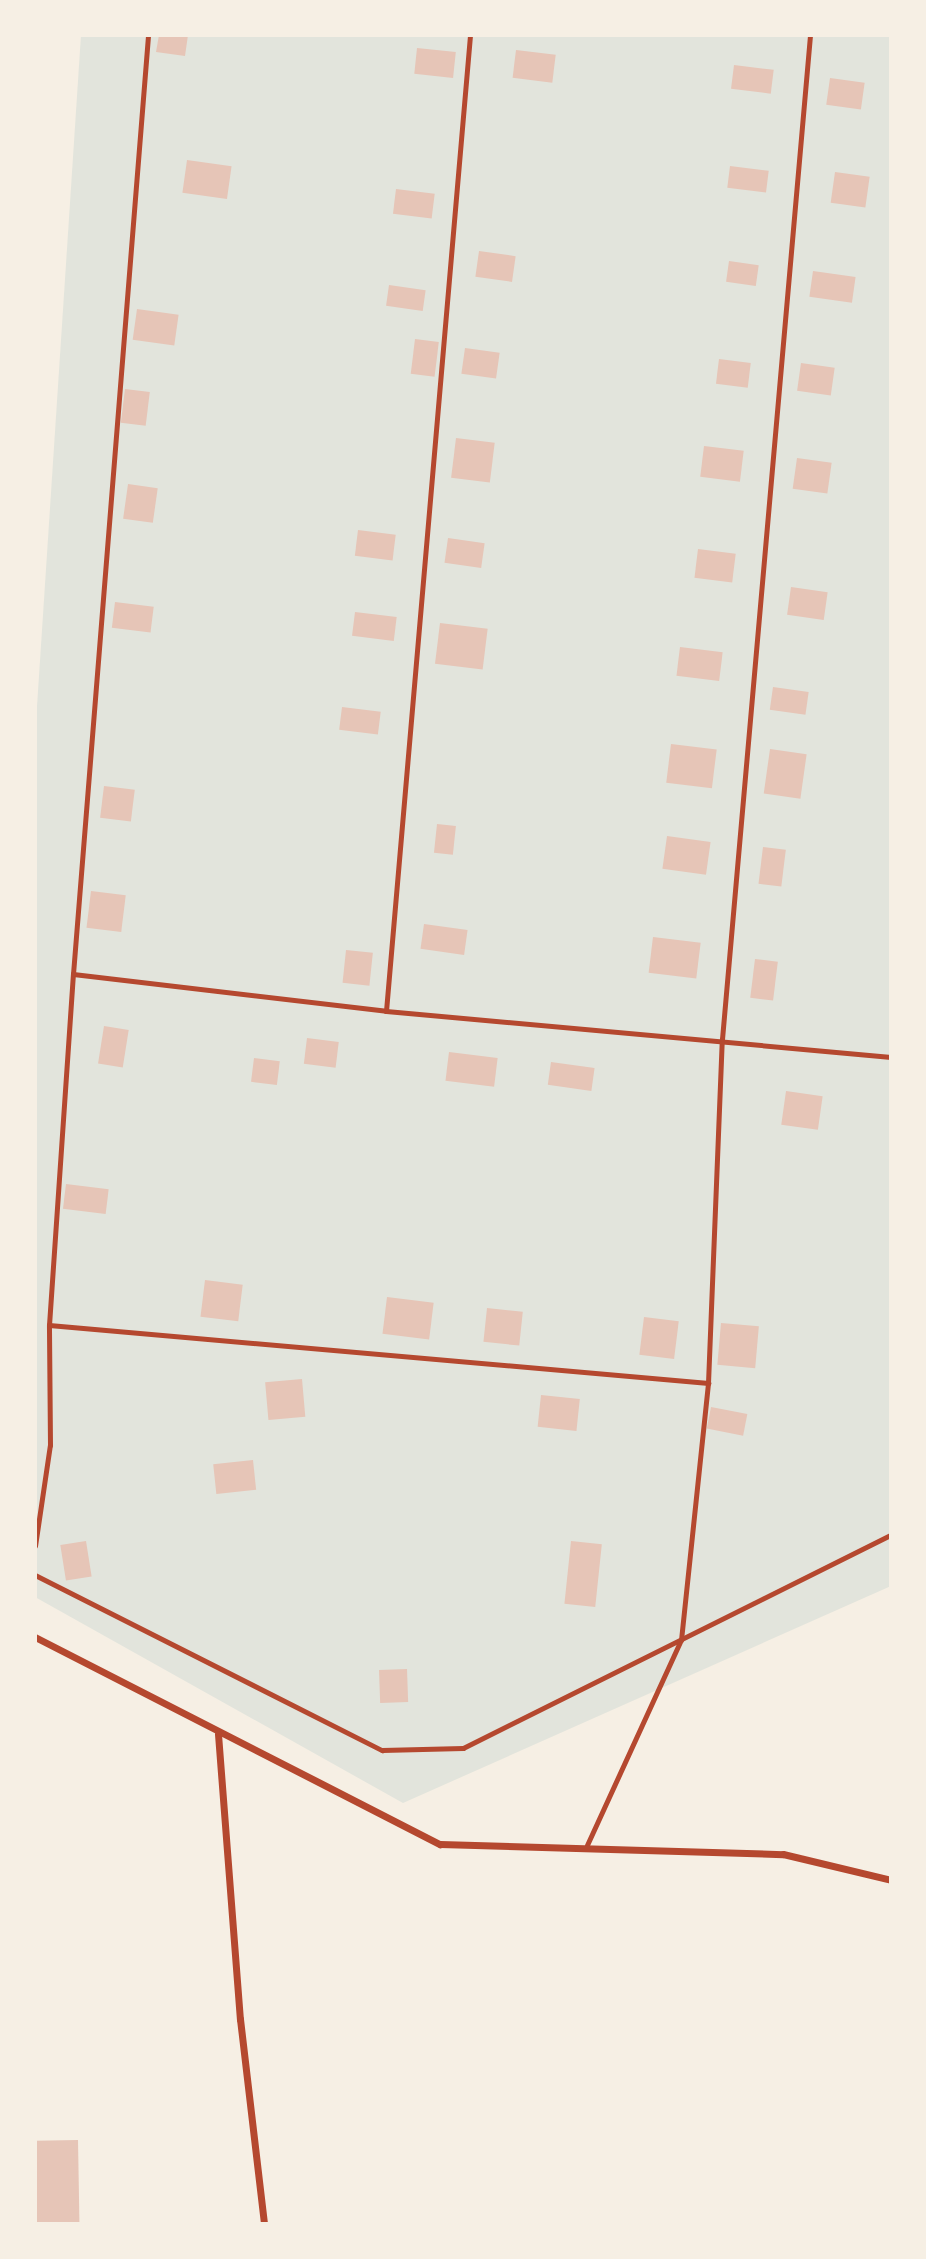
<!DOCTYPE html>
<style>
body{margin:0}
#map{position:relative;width:926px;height:2259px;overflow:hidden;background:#f6efe4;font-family:Commissioner,sans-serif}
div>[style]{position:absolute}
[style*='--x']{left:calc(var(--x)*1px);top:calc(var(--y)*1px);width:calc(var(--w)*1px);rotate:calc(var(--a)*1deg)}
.green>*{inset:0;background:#e2e4dc}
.building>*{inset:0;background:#e6c5b7;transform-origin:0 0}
.service>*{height:5px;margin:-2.5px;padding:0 2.5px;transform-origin:2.5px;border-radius:2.5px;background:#b5482f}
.minor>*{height:7px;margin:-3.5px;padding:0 3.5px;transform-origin:3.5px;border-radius:3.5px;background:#b5482f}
span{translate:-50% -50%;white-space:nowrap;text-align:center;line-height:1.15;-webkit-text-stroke:6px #f6efe4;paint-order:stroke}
.frame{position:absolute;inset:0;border:37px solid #f6efe4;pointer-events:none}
</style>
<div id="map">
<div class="green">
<div style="clip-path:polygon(81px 35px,891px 35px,891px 1586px,403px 1803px,35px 1597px,35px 737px)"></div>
</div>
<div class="building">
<div style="clip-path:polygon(159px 35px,188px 35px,185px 56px,156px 52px)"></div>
<div style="left:417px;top:48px;width:39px;height:26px;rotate:6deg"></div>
<div style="left:516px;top:50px;width:40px;height:28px;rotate:7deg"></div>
<div style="left:734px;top:65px;width:40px;height:24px;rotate:7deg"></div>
<div style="left:830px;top:78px;width:35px;height:27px;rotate:8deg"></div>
<div style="left:187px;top:160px;width:45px;height:33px;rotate:8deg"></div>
<div style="left:730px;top:166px;width:39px;height:22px;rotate:7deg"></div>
<div style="left:835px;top:172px;width:35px;height:31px;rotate:8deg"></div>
<div style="left:396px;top:189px;width:39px;height:25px;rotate:7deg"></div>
<div style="left:479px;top:251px;width:37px;height:26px;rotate:8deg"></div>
<div style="left:729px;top:261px;width:30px;height:21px;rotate:8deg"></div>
<div style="left:813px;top:271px;width:43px;height:26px;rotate:8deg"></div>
<div style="left:389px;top:285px;width:37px;height:21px;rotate:8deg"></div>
<div style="left:137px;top:309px;width:42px;height:31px;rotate:8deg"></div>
<div style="left:415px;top:339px;width:24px;height:35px;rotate:7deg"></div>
<div style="left:465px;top:348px;width:35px;height:26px;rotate:8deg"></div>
<div style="left:719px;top:359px;width:32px;height:25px;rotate:7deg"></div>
<div style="left:801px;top:363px;width:34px;height:28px;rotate:8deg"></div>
<div style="left:125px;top:389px;width:25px;height:34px;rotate:7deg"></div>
<div style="left:456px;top:438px;width:39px;height:40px;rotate:7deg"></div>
<div style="left:704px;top:446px;width:40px;height:31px;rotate:7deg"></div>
<div style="left:797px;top:458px;width:35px;height:31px;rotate:8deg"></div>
<div style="left:128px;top:484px;width:30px;height:35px;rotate:8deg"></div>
<div style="left:358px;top:530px;width:38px;height:26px;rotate:7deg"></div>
<div style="left:448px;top:538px;width:37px;height:25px;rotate:8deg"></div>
<div style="left:698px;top:549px;width:38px;height:29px;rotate:7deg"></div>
<div style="left:791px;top:587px;width:37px;height:28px;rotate:8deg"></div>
<div style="left:115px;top:602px;width:39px;height:26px;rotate:7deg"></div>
<div style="left:355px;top:612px;width:42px;height:24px;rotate:7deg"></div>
<div style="left:440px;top:623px;width:48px;height:41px;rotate:7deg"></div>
<div style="left:680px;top:647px;width:43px;height:29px;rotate:7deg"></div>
<div style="left:773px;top:687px;width:36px;height:23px;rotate:8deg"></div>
<div style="left:342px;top:707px;width:39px;height:23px;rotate:7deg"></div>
<div style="left:671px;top:744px;width:46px;height:39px;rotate:7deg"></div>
<div style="left:770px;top:749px;width:37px;height:45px;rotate:8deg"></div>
<div style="left:104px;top:786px;width:31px;height:32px;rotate:7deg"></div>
<div style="left:437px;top:824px;width:19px;height:29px;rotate:6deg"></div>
<div style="left:667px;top:836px;width:44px;height:33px;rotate:8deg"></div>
<div style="left:763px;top:847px;width:23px;height:37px;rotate:7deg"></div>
<div style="left:91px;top:891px;width:35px;height:37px;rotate:7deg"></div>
<div style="left:424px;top:924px;width:44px;height:25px;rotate:8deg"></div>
<div style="left:653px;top:937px;width:48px;height:36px;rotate:7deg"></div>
<div style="left:346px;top:950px;width:27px;height:33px;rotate:6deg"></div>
<div style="left:755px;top:959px;width:23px;height:39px;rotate:7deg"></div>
<div style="left:104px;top:1026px;width:25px;height:38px;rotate:9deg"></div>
<div style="left:307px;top:1038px;width:32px;height:26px;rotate:7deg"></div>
<div style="left:449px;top:1052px;width:49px;height:29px;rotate:7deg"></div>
<div style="left:254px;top:1058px;width:26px;height:24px;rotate:7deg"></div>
<div style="left:551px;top:1062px;width:44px;height:23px;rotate:8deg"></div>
<div style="left:786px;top:1091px;width:37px;height:34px;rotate:8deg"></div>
<div style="left:66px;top:1184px;width:43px;height:25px;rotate:7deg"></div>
<div style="left:205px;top:1280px;width:38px;height:37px;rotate:7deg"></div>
<div style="left:387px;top:1297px;width:47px;height:37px;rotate:7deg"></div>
<div style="left:487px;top:1308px;width:36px;height:34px;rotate:6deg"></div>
<div style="left:644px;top:1317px;width:35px;height:38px;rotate:7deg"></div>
<div style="left:721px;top:1323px;width:38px;height:42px;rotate:5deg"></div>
<div style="left:302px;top:1379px;width:38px;height:37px;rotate:85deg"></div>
<div style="left:541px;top:1395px;width:39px;height:32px;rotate:6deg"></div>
<div style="left:711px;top:1407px;width:37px;height:22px;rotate:11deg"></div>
<div style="left:253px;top:1460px;width:30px;height:40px;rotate:84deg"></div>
<div style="left:86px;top:1541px;width:36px;height:26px;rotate:81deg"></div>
<div style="left:571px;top:1541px;width:31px;height:63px;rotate:6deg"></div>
<div style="left:407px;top:1669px;width:33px;height:28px;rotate:88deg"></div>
<div style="left:78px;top:2140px;width:84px;height:43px;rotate:89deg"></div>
</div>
<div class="service">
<div style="--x:73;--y:974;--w:315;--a:6.7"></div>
<div style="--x:386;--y:1011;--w:507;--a:5.2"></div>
<div style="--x:386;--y:1011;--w:980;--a:-85.08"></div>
<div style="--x:49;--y:1325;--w:662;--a:5.03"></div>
<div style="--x:35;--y:1546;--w:102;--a:-81.6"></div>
<div style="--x:50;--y:1445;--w:120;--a:-90.5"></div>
<div style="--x:49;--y:1325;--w:352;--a:-86.1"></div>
<div style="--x:73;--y:974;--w:942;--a:-85.43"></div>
<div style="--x:35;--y:1575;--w:389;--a:26.8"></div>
<div style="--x:382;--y:1750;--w:81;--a:-1.4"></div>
<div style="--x:463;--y:1748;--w:478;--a:-26.5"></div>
<div style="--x:587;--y:1845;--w:226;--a:-65.4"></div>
<div style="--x:681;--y:1640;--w:258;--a:-84"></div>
<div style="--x:708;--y:1383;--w:344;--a:-87.7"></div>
<div style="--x:722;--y:1039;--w:1008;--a:-84.99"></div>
</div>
<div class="minor">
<div style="--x:35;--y:1637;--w:455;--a:27.1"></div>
<div style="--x:440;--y:1844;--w:343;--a:1.7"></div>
<div style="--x:783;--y:1854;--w:111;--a:13.5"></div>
<div style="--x:218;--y:1734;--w:286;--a:85.6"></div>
<div style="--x:240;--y:2019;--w:206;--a:83.3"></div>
</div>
<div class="frame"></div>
</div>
